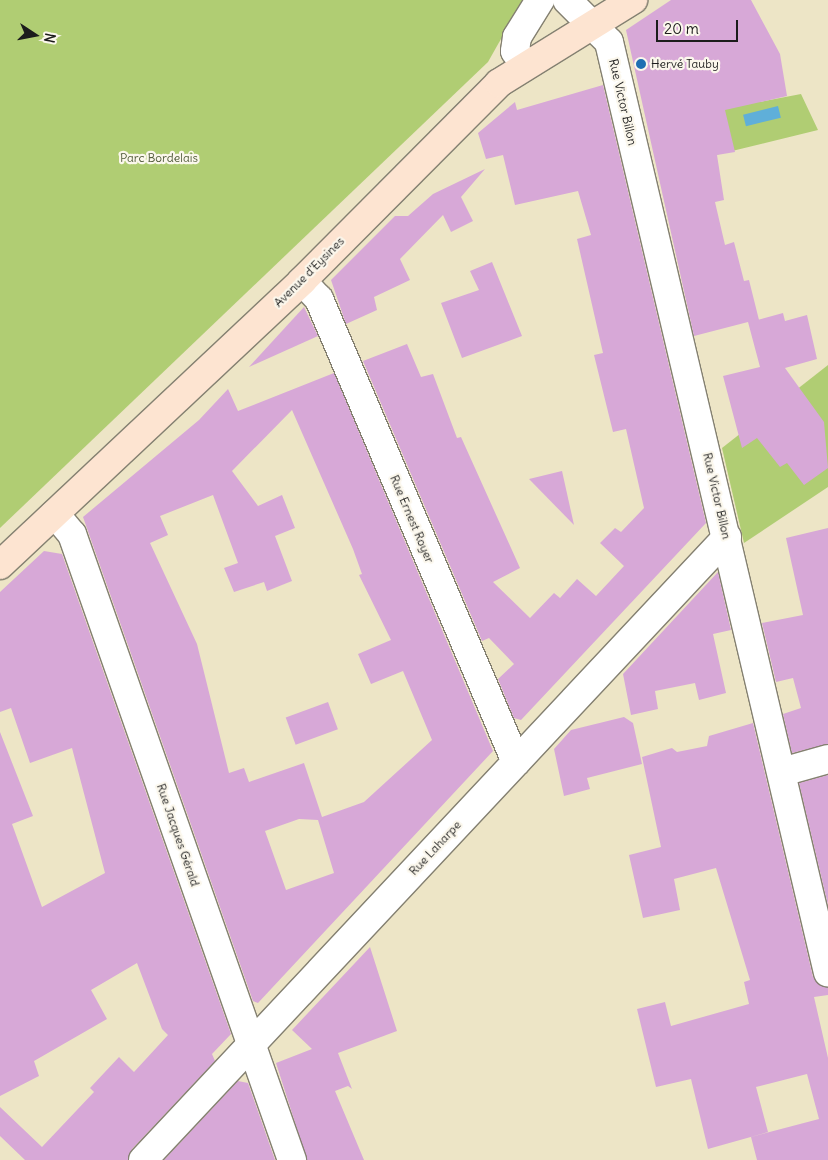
<!DOCTYPE html>
<meta charset="utf-8">
<style>
body{margin:0}
#map{position:relative;width:828px;height:1160px;overflow:hidden;background:#ede5c6;font-family:Delius,sans-serif}
div>[style]{position:absolute}
[style*='--x']{left:calc(var(--x)*1px);top:calc(var(--y)*1px);width:calc(var(--w)*1px);rotate:calc(var(--a)*1deg)}
.green>*{inset:0;background:#b0cd73}
.water>*{inset:0;background:#5fafd9;transform-origin:0 0}
.building>*{inset:0;background:#d7a8d7;transform-origin:0 0}
.roads{filter:drop-shadow(1px 0 #848071) drop-shadow(-1px 0 #848071) drop-shadow(0 1px #848071) drop-shadow(0 -1px #848071)}
.street>*{height:28px;margin:-14px;padding:0 14px;transform-origin:14px;border-radius:14px;background:#fff}
.secondary>*{height:28px;margin:-14px;padding:0 14px;transform-origin:14px;border-radius:14px;background:#fde4d1}
.dots>*{width:14px;height:14px;translate:-50% -50%;box-sizing:border-box;border:2px solid #fbf7ec;border-radius:50%}
span{translate:-50% -50%;white-space:nowrap;text-align:center;line-height:1.15;-webkit-text-stroke:4.5px #fbf7ec;paint-order:stroke}
.poi-label{font-size:12px;color:#1c1c1c}
.left{translate:0 -50%;text-align:left}
.street-label{font-size:12px;color:#1c1c1c}
.park-label{font-size:12px;color:#505a3a}
.north{position:absolute;left:10px;top:10px;width:50px;height:50px;-webkit-text-stroke:4px #fbf7ec;paint-order:stroke;rotate:101deg;font-size:14px;font-weight:700;line-height:20px;text-align:center;color:#1c1c1c}
.north::after{content:'';display:block;margin:auto;width:18px;height:22px;background:#1c1c1c;clip-path:polygon(50% 0,100% 100%,50% 72%,0 100%)}
.scale{position:absolute;left:656px;top:20px;width:82px;height:22px;box-sizing:border-box;border:2px solid #1c1c1c;border-top:0;padding-left:6px;font-size:15px;line-height:18px;white-space:nowrap;color:#1c1c1c;-webkit-text-stroke:4px #fbf7ec;paint-order:stroke}
</style>
<div id="map">
<div class="green">
<div style="clip-path:polygon(0 0,523px 0,488px 62px,0 528px)"></div>
<div style="clip-path:polygon(801px 94px,818px 130px,658px 169px,723px 102px,760px 102px)"></div>
<div style="clip-path:polygon(828px 365px,828px 487px,744px 543px,722px 448px)"></div>
</div>
<div class="water">
<div style="left:778px;top:106px;width:12px;height:36px;rotate:76deg"></div>
</div>
<div class="building">
<div style="clip-path:polygon(671px 0,751px 0,780px 54px,787px 96px,725px 110px,735px 152px,717px 155px,724px 200px,715px 202px,725px 245px,734px 242px,744px 281px,749px 280px,759px 320px,750px 322px,783px 313px,785px 321px,807px 315px,817px 359px,785px 368px,824px 422px,828px 468px,804px 485px,787px 463px,780px 467px,757px 438px,742px 448px,723px 376px,760px 367px,748px 322px,694px 336px,626px 30px)"></div>
<div style="clip-path:polygon(603px 85px,706px 523px,521px 720px,514px 718px,498px 679px,514px 664px,489px 638px,482px 641px,363px 361px,407px 344px,421px 377px,433px 374px,457px 438px,461px 437px,520px 568px,493px 582px,530px 618px,554px 593px,560px 598px,577px 579px,596px 596px,624px 566px,600px 543px,615px 528px,621px 532px,644px 508px,626px 429px,613px 432px,594px 355px,603px 353px,577px 239px,591px 235px,578px 191px,515px 205px,503px 155px,486px 159px,478px 133px,515px 102px,517px 110px)"></div>
<div style="clip-path:polygon(485px 169px,461px 197px,473px 221px,451px 232px,443px 215px,400px 259px,410px 280px,374px 297px,377px 310px,346px 324px,331px 280px,395px 216px,408px 216px,433px 194px)"></div>
<div style="clip-path:polygon(492px 262px,522px 336px,462px 358px,441px 303px,479px 290px,470px 271px)"></div>
<div style="clip-path:polygon(304px 307px,318px 336px,249px 367px)"></div>
<div style="clip-path:polygon(evenodd,334px 373px,493px 751px,258px 1003px,253px 1001px,83px 517px,199px 420px,228px 389px,238px 411px,334px 373px,292px 410px,353px 549px,362px 574px,359px 575px,391px 640px,358px 654px,371px 684px,403px 671px,432px 740px,364px 802px,322px 817px,304px 763px,249px 782px,244px 768px,229px 773px,197px 644px,150px 543px,168px 535px,160px 516px,213px 495px,238px 563px,224px 568px,234px 592px,264px 582px,267px 591px,292px 581px,275px 536px,295px 528px,282px 495px,258px 506px,232px 471px,292px 410px,334px 373px,299px 819px,318px 820px,334px 873px,286px 890px,265px 831px,299px 819px)"></div>
<div style="clip-path:polygon(562px 471px,574px 525px,529px 479px)"></div>
<div style="clip-path:polygon(828px 528px,828px 744px,792px 753px,783px 714px,801px 708px,793px 678px,776px 682px,762px 623px,803px 615px,786px 538px)"></div>
<div style="clip-path:polygon(44px 551px,62px 554px,231px 1034px,212px 1054px,215px 1061px,132px 1149px,128px 1160px,25px 1160px,0 1136px,0 1107px,42px 1147px,94px 1092px,90px 1088px,119px 1057px,134px 1072px,168px 1035px,162px 1029px,137px 963px,91px 990px,107px 1019px,34px 1061px,39px 1076px,0 1096px,0 732px,33px 816px,12px 824px,42px 907px,105px 873px,72px 748px,30px 763px,11px 708px,0 712px,0 592px)"></div>
<div style="clip-path:polygon(718px 572px,731px 630px,713px 634px,726px 693px,699px 700px,695px 683px,655px 691px,658px 709px,631px 715px,623px 674px)"></div>
<div style="left:328px;top:702px;width:29px;height:45px;rotate:70deg"></div>
<div style="clip-path:polygon(624px 717px,633px 723px,642px 764px,587px 778px,590px 789px,564px 796px,554px 749px,571px 730px)"></div>
<div style="clip-path:polygon(753px 723px,813px 977px,828px 988px,828px 995px,814px 997px,828px 1058px,828px 1160px,757px 1160px,751px 1137px,819px 1119px,807px 1074px,756px 1087px,768px 1132px,708px 1149px,691px 1079px,656px 1087px,637px 1009px,665px 1002px,671px 1026px,749px 1004px,744px 982px,750px 980px,716px 868px,674px 879px,680px 910px,643px 918px,629px 855px,661px 847px,642px 757px,672px 748px,677px 752px,707px 746px,709px 736px)"></div>
<div style="clip-path:polygon(828px 775px,828px 905px,799px 783px)"></div>
<div style="clip-path:polygon(370px 947px,397px 1031px,338px 1053px,352px 1089px,348px 1086px,335px 1091px,364px 1160px,307px 1160px,276px 1063px,312px 1049px,292px 1030px)"></div>
<div style="clip-path:polygon(238px 1081px,248px 1083px,275px 1160px,164px 1160px)"></div>
</div>
<div class="roads">
<div class="street">
<div style="--x:567;--y:0;--w:59;--a:45"></div>
<div style="--x:609;--y:42;--w:956;--a:76.76"></div>
<div style="--x:525;--y:65;--w:17;--a:-126"></div>
<div style="--x:515;--y:51;--w:14;--a:-82"></div>
<div style="--x:517;--y:37;--w:44;--a:-58.1"></div>
<div style="--x:302;--y:281;--w:25;--a:47"></div>
<div style="--x:319;--y:299;--w:503;--a:66.95"></div>
<div style="--x:55;--y:514;--w:26;--a:50"></div>
<div style="--x:72;--y:534;--w:664;--a:70.64"></div>
<div style="--x:782;--y:772;--w:48;--a:-15.8"></div>
<div style="--x:143;--y:1160;--w:854;--a:-46.85"></div>
</div>
<div class="secondary">
<div style="--x:0;--y:565;--w:415;--a:-43.2"></div>
<div style="--x:302;--y:281;--w:279;--a:-45.1"></div>
<div style="--x:499;--y:83;--w:158;--a:-31.8"></div>
</div>
</div>
<div class="dots">
<div style="left:641px;top:64px;background:#1f6fb2"></div>
</div>
<div class="poi-label">
<span class="left" style="left:651px;top:64px">Hervé Tauby</span>
</div>
<div class="street-label">
<span style="left:623px;top:102px;rotate:77deg">Rue Victor Billon</span>
<span style="left:309px;top:272px;rotate:-45deg">Avenue d'Eysines</span>
<span style="left:717px;top:496px;rotate:77deg">Rue Victor Billon</span>
<span style="left:412px;top:519px;rotate:67deg">Rue Ernest Royer</span>
<span style="left:178px;top:835px;rotate:71deg">Rue Jacques Gérald</span>
<span style="left:435px;top:848px;rotate:-47deg">Rue Laharpe</span>
</div>
<div class="park-label">
<span style="left:159px;top:158px">Parc Bordelais</span>
</div>
<div class="north">N</div>
<div class="scale">20 m</div>
</div>
